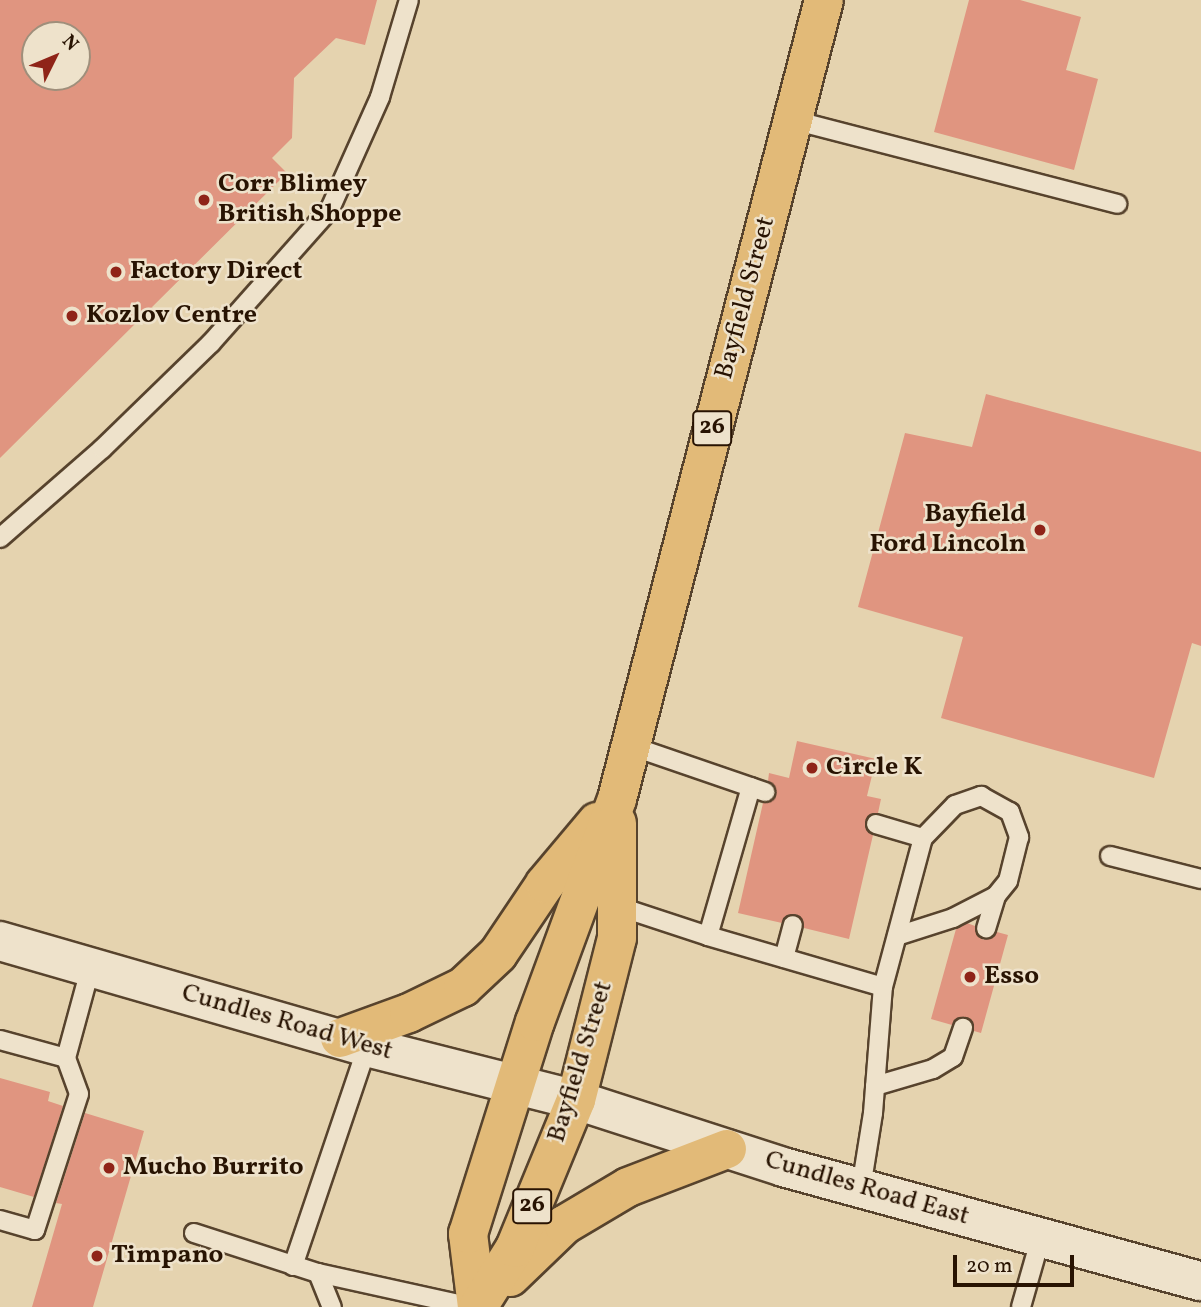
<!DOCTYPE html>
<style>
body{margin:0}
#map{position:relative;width:1201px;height:1307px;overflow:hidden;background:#e5d3af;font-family:Vollkorn,serif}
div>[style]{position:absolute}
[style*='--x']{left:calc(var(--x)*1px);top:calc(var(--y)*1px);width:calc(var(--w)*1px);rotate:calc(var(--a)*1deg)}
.building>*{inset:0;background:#e09580}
.roads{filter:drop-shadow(2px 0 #57432d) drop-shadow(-2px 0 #57432d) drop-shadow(0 2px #57432d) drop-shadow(0 -2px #57432d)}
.lane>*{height:18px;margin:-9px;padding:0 9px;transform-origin:9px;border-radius:9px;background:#eee2cb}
.secondary>*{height:38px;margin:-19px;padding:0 19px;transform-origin:19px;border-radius:19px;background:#eee2cb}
.primary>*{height:38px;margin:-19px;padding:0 19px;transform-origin:19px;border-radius:19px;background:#e2ba78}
.dots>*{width:19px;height:19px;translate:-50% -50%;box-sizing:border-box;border:4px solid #eee2cb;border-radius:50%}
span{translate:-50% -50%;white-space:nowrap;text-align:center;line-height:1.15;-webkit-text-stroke:5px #eee2cb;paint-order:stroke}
.shield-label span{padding:2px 5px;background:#eee2cb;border:2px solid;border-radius:5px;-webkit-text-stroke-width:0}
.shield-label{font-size:24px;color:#281302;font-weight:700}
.poi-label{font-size:26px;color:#281302;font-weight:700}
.left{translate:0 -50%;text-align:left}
.right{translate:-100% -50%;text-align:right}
.street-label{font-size:26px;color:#281302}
.north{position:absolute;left:21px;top:21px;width:70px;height:70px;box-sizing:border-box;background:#eee2cb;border:2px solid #9f8f7b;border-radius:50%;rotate:47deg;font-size:19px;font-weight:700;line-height:28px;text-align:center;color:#281302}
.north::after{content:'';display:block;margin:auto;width:24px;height:32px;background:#8f2418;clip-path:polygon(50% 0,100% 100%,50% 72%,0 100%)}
.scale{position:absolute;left:953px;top:1255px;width:121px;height:32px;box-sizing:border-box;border:4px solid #281302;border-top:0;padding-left:9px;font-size:21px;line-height:24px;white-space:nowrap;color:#281302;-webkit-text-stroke:5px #eee2cb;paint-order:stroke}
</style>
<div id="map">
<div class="building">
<div style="clip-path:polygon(evenodd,0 0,377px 0,365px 45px,336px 38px,294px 78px,292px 138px,272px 158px,287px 173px,0 458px,0 0,35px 35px,77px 35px,77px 77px,35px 77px,35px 35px)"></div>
<div style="clip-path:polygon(969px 0,1020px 0,1081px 17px,1066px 70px,1098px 79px,1074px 170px,934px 132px)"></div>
<div style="clip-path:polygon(986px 394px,1201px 452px,1201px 646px,1192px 643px,1154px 778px,941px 718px,963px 637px,858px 607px,905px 433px,972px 447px)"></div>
<div style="clip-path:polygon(797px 741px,876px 759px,867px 796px,881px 799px,878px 813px,865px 821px,873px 835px,849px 939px,804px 928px,795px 914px,782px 923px,738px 913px,763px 803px,776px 795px,768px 781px,769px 773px,789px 778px)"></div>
<div style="clip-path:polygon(967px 923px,975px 926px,983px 940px,997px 932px,1008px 935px,981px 1033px,974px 1031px,966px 1017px,952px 1025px,931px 1019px,956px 929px)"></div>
<div style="clip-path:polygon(0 1078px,50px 1092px,48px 1101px,63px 1106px,34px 1197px,0 1187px)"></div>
<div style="clip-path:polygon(85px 1113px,144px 1131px,93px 1307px,32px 1307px,62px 1204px,56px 1203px)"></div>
</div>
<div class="roads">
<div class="lane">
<div style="--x:793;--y:120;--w:335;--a:14.5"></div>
<div style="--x:0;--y:538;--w:135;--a:-41.1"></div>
<div style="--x:102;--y:449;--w:152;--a:-44.2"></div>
<div style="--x:211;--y:343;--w:179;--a:-48.4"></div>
<div style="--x:330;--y:209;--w:123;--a:-65.9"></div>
<div style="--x:380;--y:97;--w:101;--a:-73.4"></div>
<div style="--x:631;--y:746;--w:142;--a:18.9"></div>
<div style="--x:923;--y:838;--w:46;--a:-45.9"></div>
<div style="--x:955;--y:805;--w:28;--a:-19"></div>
<div style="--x:981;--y:796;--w:33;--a:29"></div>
<div style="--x:1010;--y:812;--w:27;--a:70"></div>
<div style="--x:1019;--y:837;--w:45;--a:104"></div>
<div style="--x:1008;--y:881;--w:19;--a:129"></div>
<div style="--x:996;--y:896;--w:34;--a:107"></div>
<div style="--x:1110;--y:856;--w:94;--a:14.2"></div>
<div style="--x:617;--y:906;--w:96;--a:18.2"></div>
<div style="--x:708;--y:936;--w:155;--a:-73.9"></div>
<div style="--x:708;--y:936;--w:182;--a:16.2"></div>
<div style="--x:897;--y:936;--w:59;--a:-17.8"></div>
<div style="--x:953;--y:918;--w:48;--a:-27.1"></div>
<div style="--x:784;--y:958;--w:34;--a:-75"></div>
<div style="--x:0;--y:1040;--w:68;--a:15.3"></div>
<div style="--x:66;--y:1058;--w:38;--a:70"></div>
<div style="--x:79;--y:1094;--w:143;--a:107.9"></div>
<div style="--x:35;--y:1230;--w:36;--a:-164"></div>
<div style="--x:66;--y:1058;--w:95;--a:-74.8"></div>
<div style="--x:875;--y:1086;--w:60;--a:-16.3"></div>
<div style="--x:933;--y:1069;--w:23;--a:-31"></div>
<div style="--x:953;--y:1057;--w:31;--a:-71"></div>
<div style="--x:861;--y:1188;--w:76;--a:-80.9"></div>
<div style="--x:873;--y:1113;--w:126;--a:-85.5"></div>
<div style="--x:883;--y:987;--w:154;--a:-75"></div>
<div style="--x:923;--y:838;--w:49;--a:-163.4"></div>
<div style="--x:194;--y:1233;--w:130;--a:17.9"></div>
<div style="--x:318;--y:1273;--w:158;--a:12.4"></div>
<div style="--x:293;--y:1266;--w:231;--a:-71.3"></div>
<div style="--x:318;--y:1273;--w:37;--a:68"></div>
<div style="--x:1021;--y:1307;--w:73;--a:-74.1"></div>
</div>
<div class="secondary">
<div style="--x:0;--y:941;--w:382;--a:16.1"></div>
<div style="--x:367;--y:1047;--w:216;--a:14.2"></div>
<div style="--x:576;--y:1100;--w:218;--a:17.9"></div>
<div style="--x:783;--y:1167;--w:433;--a:15.3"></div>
</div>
<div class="primary">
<div style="--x:340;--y:1038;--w:73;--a:-19.9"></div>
<div style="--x:409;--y:1013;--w:60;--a:-25.7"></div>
<div style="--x:463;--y:987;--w:48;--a:-43.3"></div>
<div style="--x:498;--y:954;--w:84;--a:-56.1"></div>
<div style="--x:545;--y:884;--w:81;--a:-50"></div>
<div style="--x:510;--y:1277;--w:75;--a:-43.9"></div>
<div style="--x:564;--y:1225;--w:74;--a:-30.7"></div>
<div style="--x:628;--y:1187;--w:106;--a:-21"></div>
<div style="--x:477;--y:1307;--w:74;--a:-97"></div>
<div style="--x:468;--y:1234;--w:222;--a:-72.5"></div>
<div style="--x:535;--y:1022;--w:238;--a:-69.8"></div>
<div style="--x:617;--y:799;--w:825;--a:-75.48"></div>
<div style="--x:478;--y:1307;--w:70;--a:-57.9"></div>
<div style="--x:515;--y:1248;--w:160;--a:-67.6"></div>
<div style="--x:576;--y:1100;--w:167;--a:-75.8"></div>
<div style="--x:617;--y:938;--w:115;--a:-90"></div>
</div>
</div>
<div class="dots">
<div style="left:204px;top:200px;background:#8f2418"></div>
<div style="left:116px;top:272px;background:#8f2418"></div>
<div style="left:72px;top:316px;background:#8f2418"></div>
<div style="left:1040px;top:530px;background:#8f2418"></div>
<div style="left:812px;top:768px;background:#8f2418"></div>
<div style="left:970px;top:977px;background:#8f2418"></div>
<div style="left:109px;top:1168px;background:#8f2418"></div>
<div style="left:97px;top:1256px;background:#8f2418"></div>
</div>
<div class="shield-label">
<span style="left:712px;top:428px">26</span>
<span style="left:532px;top:1206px">26</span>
</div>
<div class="poi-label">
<span class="left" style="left:218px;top:200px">Corr Blimey<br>British Shoppe</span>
<span class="left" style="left:130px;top:272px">Factory Direct</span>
<span class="left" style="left:86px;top:316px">Kozlov Centre</span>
<span class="right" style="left:1026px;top:530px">Bayfield<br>Ford Lincoln</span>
<span class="left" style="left:826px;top:768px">Circle K</span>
<span class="left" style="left:984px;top:977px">Esso</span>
<span class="left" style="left:123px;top:1168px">Mucho Burrito</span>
<span class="left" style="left:111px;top:1256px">Timpano</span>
</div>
<div class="street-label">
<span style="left:746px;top:298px;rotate:-75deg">Bayfield Street</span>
<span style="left:287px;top:1023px;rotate:16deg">Cundles Road West</span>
<span style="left:581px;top:1062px;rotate:-73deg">Bayfield Street</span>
<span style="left:867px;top:1189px;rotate:16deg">Cundles Road East</span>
</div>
<div class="north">N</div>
<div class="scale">20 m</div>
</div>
